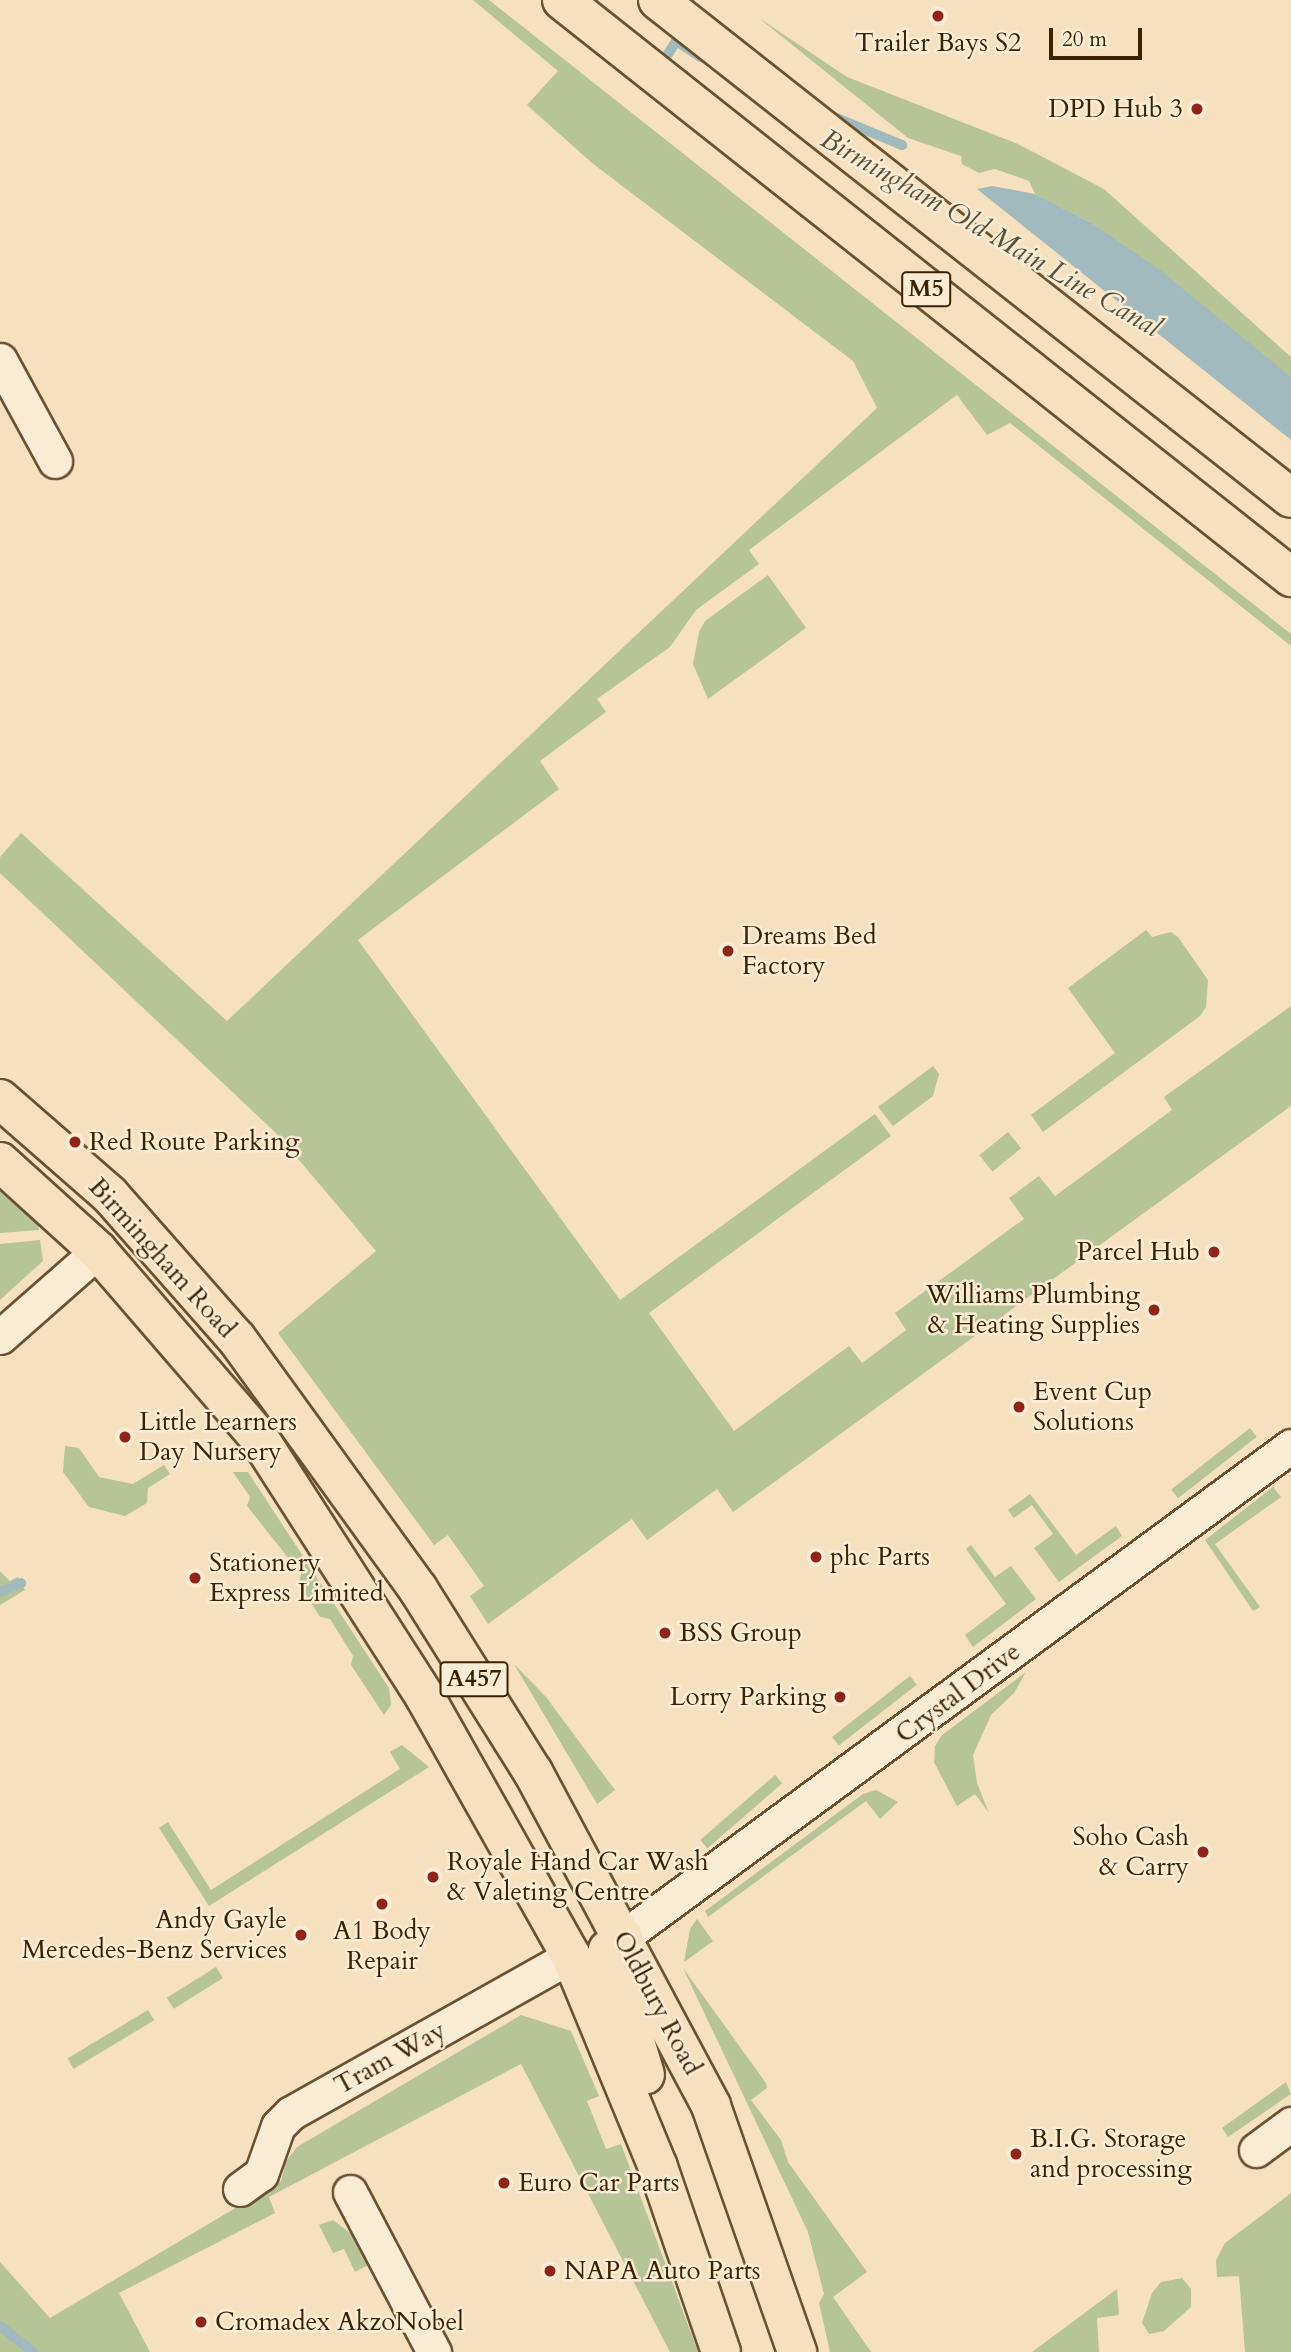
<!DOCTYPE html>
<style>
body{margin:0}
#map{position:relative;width:1291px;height:2352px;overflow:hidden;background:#f5e1be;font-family:Cardo,serif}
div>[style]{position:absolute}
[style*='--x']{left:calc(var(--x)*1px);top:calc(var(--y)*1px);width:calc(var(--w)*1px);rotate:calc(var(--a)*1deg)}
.green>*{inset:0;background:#b6c496;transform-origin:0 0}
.water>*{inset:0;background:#a2babd}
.pier>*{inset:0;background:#f5e1be}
.stream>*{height:10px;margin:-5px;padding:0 5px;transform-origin:5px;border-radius:5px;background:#a2babd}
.roads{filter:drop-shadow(2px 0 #6a5230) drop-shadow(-2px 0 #6a5230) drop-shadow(0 2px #6a5230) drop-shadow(0 -2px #6a5230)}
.minor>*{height:33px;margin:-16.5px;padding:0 16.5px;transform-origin:16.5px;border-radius:16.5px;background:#f8ecd5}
.major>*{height:38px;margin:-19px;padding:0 19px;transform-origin:19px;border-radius:19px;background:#f5e1be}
.highway>*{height:38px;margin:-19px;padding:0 19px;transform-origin:19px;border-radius:19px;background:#f5e1be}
.dots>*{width:19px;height:19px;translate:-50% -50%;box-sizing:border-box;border:4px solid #f8ecd5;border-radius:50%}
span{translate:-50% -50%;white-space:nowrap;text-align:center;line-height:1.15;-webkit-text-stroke:5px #f8ecd5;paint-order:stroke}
.shield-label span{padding:2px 5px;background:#f8ecd5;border:2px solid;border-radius:5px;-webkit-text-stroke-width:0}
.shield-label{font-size:24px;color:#3b2301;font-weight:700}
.poi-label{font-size:26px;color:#3b2301}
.right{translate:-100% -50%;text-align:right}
.left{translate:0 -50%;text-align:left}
.street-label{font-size:26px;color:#3b2301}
.water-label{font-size:28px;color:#5a5039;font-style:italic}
.scale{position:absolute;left:1049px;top:28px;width:93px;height:32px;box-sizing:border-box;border:4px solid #3b2301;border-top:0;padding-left:9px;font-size:21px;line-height:24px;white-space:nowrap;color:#3b2301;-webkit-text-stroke:5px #f8ecd5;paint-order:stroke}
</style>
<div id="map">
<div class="green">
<div style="clip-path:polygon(473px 0,489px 0,1291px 634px,1291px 646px,1010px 423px,987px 435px,957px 395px,749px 550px,759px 564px,696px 610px,670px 647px,597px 699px,606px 712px,540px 761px,559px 789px,358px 940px,620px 1300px,875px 1114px,891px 1136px,649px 1313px,734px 1431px,849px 1346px,862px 1363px,906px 1330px,895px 1313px,1024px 1219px,1009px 1198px,1039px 1176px,1055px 1196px,1172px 1110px,1164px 1097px,1291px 1006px,1291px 1106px,733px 1512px,717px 1489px,647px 1540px,632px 1519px,488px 1624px,470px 1596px,484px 1586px,448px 1535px,434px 1545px,278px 1333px,376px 1251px,277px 1134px,0 873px,0 857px,21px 833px,227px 1021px,877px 408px,853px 361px,592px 163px,527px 105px,558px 71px)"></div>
<div style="clip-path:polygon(759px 18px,847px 77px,1018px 144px,1104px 189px,1291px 357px,1291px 377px,1090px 222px,1035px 194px,1029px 181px,995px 169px,979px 173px,962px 164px,961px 156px,908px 138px)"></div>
<div style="clip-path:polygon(768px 575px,806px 628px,708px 699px,693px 664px,699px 632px,705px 621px)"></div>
<div style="clip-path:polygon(1146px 930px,1152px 937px,1171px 932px,1178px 937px,1208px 980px,1206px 1007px,1200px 1016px,1043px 1132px,1031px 1115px,1115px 1053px,1068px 988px)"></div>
<div style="clip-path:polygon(933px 1066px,939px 1074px,933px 1096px,893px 1126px,878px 1107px)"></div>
<div style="left:1008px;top:1132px;width:21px;height:37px;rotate:51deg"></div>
<div style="clip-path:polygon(0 1192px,38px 1222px,39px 1230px,0 1233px)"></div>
<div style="clip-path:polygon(40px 1240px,43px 1261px,0 1300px,0 1244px)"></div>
<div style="left:1250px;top:1428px;width:11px;height:100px;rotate:52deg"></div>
<div style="clip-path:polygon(65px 1446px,79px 1448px,99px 1477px,133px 1484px,164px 1465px,170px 1474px,148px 1488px,147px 1503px,125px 1516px,89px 1507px,63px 1472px)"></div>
<div style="clip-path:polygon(233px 1472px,248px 1472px,389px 1688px,391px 1705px,384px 1715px,351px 1665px,353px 1656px,330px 1619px,320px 1617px,299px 1583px,301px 1574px,247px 1506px,250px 1497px)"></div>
<div style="clip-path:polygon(1273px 1487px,1281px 1497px,1215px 1544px,1260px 1607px,1253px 1611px,1205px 1540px)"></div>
<div style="clip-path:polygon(1030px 1494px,1076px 1555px,1116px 1526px,1122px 1536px,1059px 1582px,1034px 1548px,1053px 1534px,1032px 1505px,1014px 1518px,1008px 1510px)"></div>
<div style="clip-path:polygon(971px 1545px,995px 1577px,1011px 1566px,1036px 1599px,973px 1647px,965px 1635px,1006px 1604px,966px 1549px)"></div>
<div style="clip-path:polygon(0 1571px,10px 1581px,18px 1577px,25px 1590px,0 1605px)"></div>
<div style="clip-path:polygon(514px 1664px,546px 1697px,615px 1790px,597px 1804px)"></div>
<div style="clip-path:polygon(1026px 1672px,1014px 1693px,991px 1715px,973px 1755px,977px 1783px,989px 1813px,975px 1794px,957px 1806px,934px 1762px,935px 1746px,942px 1735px)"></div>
<div style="left:910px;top:1676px;width:11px;height:99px;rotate:52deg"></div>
<div style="clip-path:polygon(402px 1745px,429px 1767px,209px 1906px,159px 1828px,168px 1822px,211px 1890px,400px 1769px,390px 1752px)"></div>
<div style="left:775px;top:1775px;width:11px;height:99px;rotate:49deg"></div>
<div style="clip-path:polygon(876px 1790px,898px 1802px,880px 1819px,866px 1801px,708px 1917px,705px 1911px,863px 1794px)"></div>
<div style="clip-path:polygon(697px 1919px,713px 1941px,684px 1962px,690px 1929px)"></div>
<div style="left:216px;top:1967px;width:13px;height:58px;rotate:58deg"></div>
<div style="clip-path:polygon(683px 1968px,766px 2083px,767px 2088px,751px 2100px,781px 2140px,788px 2162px,867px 2272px,833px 2297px,871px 2352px,830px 2352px,819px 2303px,824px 2294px,808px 2232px)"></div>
<div style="left:148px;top:2010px;width:12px;height:94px;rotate:59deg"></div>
<div style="clip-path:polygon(521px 2015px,571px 2031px,599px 2096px,587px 2101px,606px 2149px,621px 2144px,698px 2352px,670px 2352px,521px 2064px,269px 2197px,275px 2213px,119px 2293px,150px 2352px,0 2352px,0 2262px,50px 2318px,281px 2181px,286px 2161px,297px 2147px)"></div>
<div style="clip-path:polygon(1286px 2082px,1291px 2094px,1228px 2137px,1222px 2128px)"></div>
<div style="clip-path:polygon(1291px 2193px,1291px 2352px,1245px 2352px,1239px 2276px,1217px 2277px,1216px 2260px,1225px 2243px)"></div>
<div style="clip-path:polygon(333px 2220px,354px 2236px,370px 2264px,355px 2272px,344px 2249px,333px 2253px,319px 2225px)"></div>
<div style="clip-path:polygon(1182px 2278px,1191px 2289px,1191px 2307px,1164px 2331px,1149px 2334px,1142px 2323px,1152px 2293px,1161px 2282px)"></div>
<div style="clip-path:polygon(1117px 2289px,1119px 2315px,1097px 2318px,1099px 2352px,1032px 2352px)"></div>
</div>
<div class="water">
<div style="clip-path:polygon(670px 42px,725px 78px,973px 190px,992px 186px,1035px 194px,1090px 222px,1160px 270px,1291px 377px,1291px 496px,919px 204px,791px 158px)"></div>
</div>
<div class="pier">
<div style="clip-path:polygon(533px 0,636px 0,673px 39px,726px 75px,935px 163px,972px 185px,1291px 440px,1291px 500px,894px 198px,790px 161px,581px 36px)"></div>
</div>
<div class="stream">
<div style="--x:668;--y:54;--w:15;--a:-58"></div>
<div style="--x:676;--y:41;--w:30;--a:33"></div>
<div style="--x:832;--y:116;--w:76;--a:22.5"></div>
<div style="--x:0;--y:1592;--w:23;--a:-23"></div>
<div style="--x:0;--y:2326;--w:42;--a:38.2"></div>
</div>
<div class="roads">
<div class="minor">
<div style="--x:0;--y:360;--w:115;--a:61.4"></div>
<div style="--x:0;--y:1337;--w:130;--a:-41.3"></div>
<div style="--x:623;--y:1937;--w:829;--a:-36.32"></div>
<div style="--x:1256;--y:2150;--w:44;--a:-36.6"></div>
<div style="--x:240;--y:2189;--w:26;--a:-36"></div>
<div style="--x:261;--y:2174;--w:51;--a:-70.5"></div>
<div style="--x:278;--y:2126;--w:18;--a:-45"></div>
<div style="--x:291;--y:2113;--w:321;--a:-29.3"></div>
<div style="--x:350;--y:2192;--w:181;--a:62.3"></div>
</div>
<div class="major">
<div style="--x:0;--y:1099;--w:145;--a:41.1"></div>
<div style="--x:109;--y:1194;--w:193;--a:48.6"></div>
<div style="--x:237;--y:1339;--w:309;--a:54.1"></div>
<div style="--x:418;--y:1589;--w:216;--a:57.9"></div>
<div style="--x:533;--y:1772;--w:378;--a:61.9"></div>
<div style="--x:711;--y:2106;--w:261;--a:70.7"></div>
<div style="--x:0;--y:1162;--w:132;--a:42.2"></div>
<div style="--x:98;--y:1251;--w:243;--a:49.2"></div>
<div style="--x:257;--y:1435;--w:311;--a:57.3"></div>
<div style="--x:425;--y:1697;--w:297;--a:60.6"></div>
<div style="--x:571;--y:1956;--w:228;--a:67.6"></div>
<div style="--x:658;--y:2167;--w:195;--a:71.2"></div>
<div style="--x:623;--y:1937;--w:20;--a:139"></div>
<div style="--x:608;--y:1950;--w:130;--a:73.5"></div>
</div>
<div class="highway">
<div style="--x:562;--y:0;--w:930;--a:38.36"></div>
<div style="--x:658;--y:0;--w:805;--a:38.19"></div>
</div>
</div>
<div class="dots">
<div style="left:938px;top:16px;background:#8f2418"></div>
<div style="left:1197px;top:109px;background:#8f2418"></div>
<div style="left:728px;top:951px;background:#8f2418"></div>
<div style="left:75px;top:1142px;background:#8f2418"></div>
<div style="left:1214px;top:1252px;background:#8f2418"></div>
<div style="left:1154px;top:1310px;background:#8f2418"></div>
<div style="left:1019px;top:1407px;background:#8f2418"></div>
<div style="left:125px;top:1437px;background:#8f2418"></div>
<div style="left:816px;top:1557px;background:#8f2418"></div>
<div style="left:195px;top:1578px;background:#8f2418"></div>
<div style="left:665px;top:1633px;background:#8f2418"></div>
<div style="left:840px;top:1697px;background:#8f2418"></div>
<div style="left:1203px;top:1852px;background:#8f2418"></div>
<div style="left:433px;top:1877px;background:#8f2418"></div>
<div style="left:382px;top:1904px;background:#8f2418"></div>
<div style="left:301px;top:1935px;background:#8f2418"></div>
<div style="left:1016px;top:2154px;background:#8f2418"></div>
<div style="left:504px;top:2183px;background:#8f2418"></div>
<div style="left:550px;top:2271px;background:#8f2418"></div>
<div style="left:201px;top:2322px;background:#8f2418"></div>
</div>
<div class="shield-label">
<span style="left:926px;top:289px">M5</span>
<span style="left:474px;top:1679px">A457</span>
</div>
<div class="poi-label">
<span style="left:938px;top:43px">Trailer Bays S2</span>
<span class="right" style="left:1183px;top:109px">DPD Hub 3</span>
<span class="left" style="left:742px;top:951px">Dreams Bed<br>Factory</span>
<span class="left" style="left:89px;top:1142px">Red Route Parking</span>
<span class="right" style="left:1200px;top:1252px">Parcel Hub</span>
<span class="right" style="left:1140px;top:1310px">Williams Plumbing<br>&amp; Heating Supplies</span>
<span class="left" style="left:1033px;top:1407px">Event Cup<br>Solutions</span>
<span class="left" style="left:139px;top:1437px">Little Learners<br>Day Nursery</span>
<span class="left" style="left:830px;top:1557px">phc Parts</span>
<span class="left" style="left:209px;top:1578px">Stationery<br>Express Limited</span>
<span class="left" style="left:679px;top:1633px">BSS Group</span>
<span class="right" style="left:826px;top:1697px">Lorry Parking</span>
<span class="right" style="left:1189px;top:1852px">Soho Cash<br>&amp; Carry</span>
<span class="left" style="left:447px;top:1877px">Royale Hand Car Wash<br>&amp; Valeting Centre</span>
<span class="right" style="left:287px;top:1935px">Andy Gayle<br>Mercedes-Benz Services</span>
<span style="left:382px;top:1946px">A1 Body<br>Repair</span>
<span class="left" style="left:1030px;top:2154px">B.I.G. Storage<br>and processing</span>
<span class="left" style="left:518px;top:2183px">Euro Car Parts</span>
<span class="left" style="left:564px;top:2271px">NAPA Auto Parts</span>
<span class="left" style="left:215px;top:2322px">Cromadex AkzoNobel</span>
</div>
<div class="street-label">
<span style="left:162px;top:1258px;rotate:48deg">Birmingham Road</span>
<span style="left:958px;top:1693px;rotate:-37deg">Crystal Drive</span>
<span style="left:657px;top:2003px;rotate:62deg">Oldbury Road</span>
<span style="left:390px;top:2058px;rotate:-29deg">Tram Way</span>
</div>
<div class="water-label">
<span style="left:991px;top:233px;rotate:30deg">Birmingham Old Main Line Canal</span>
</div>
<div class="scale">20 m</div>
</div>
